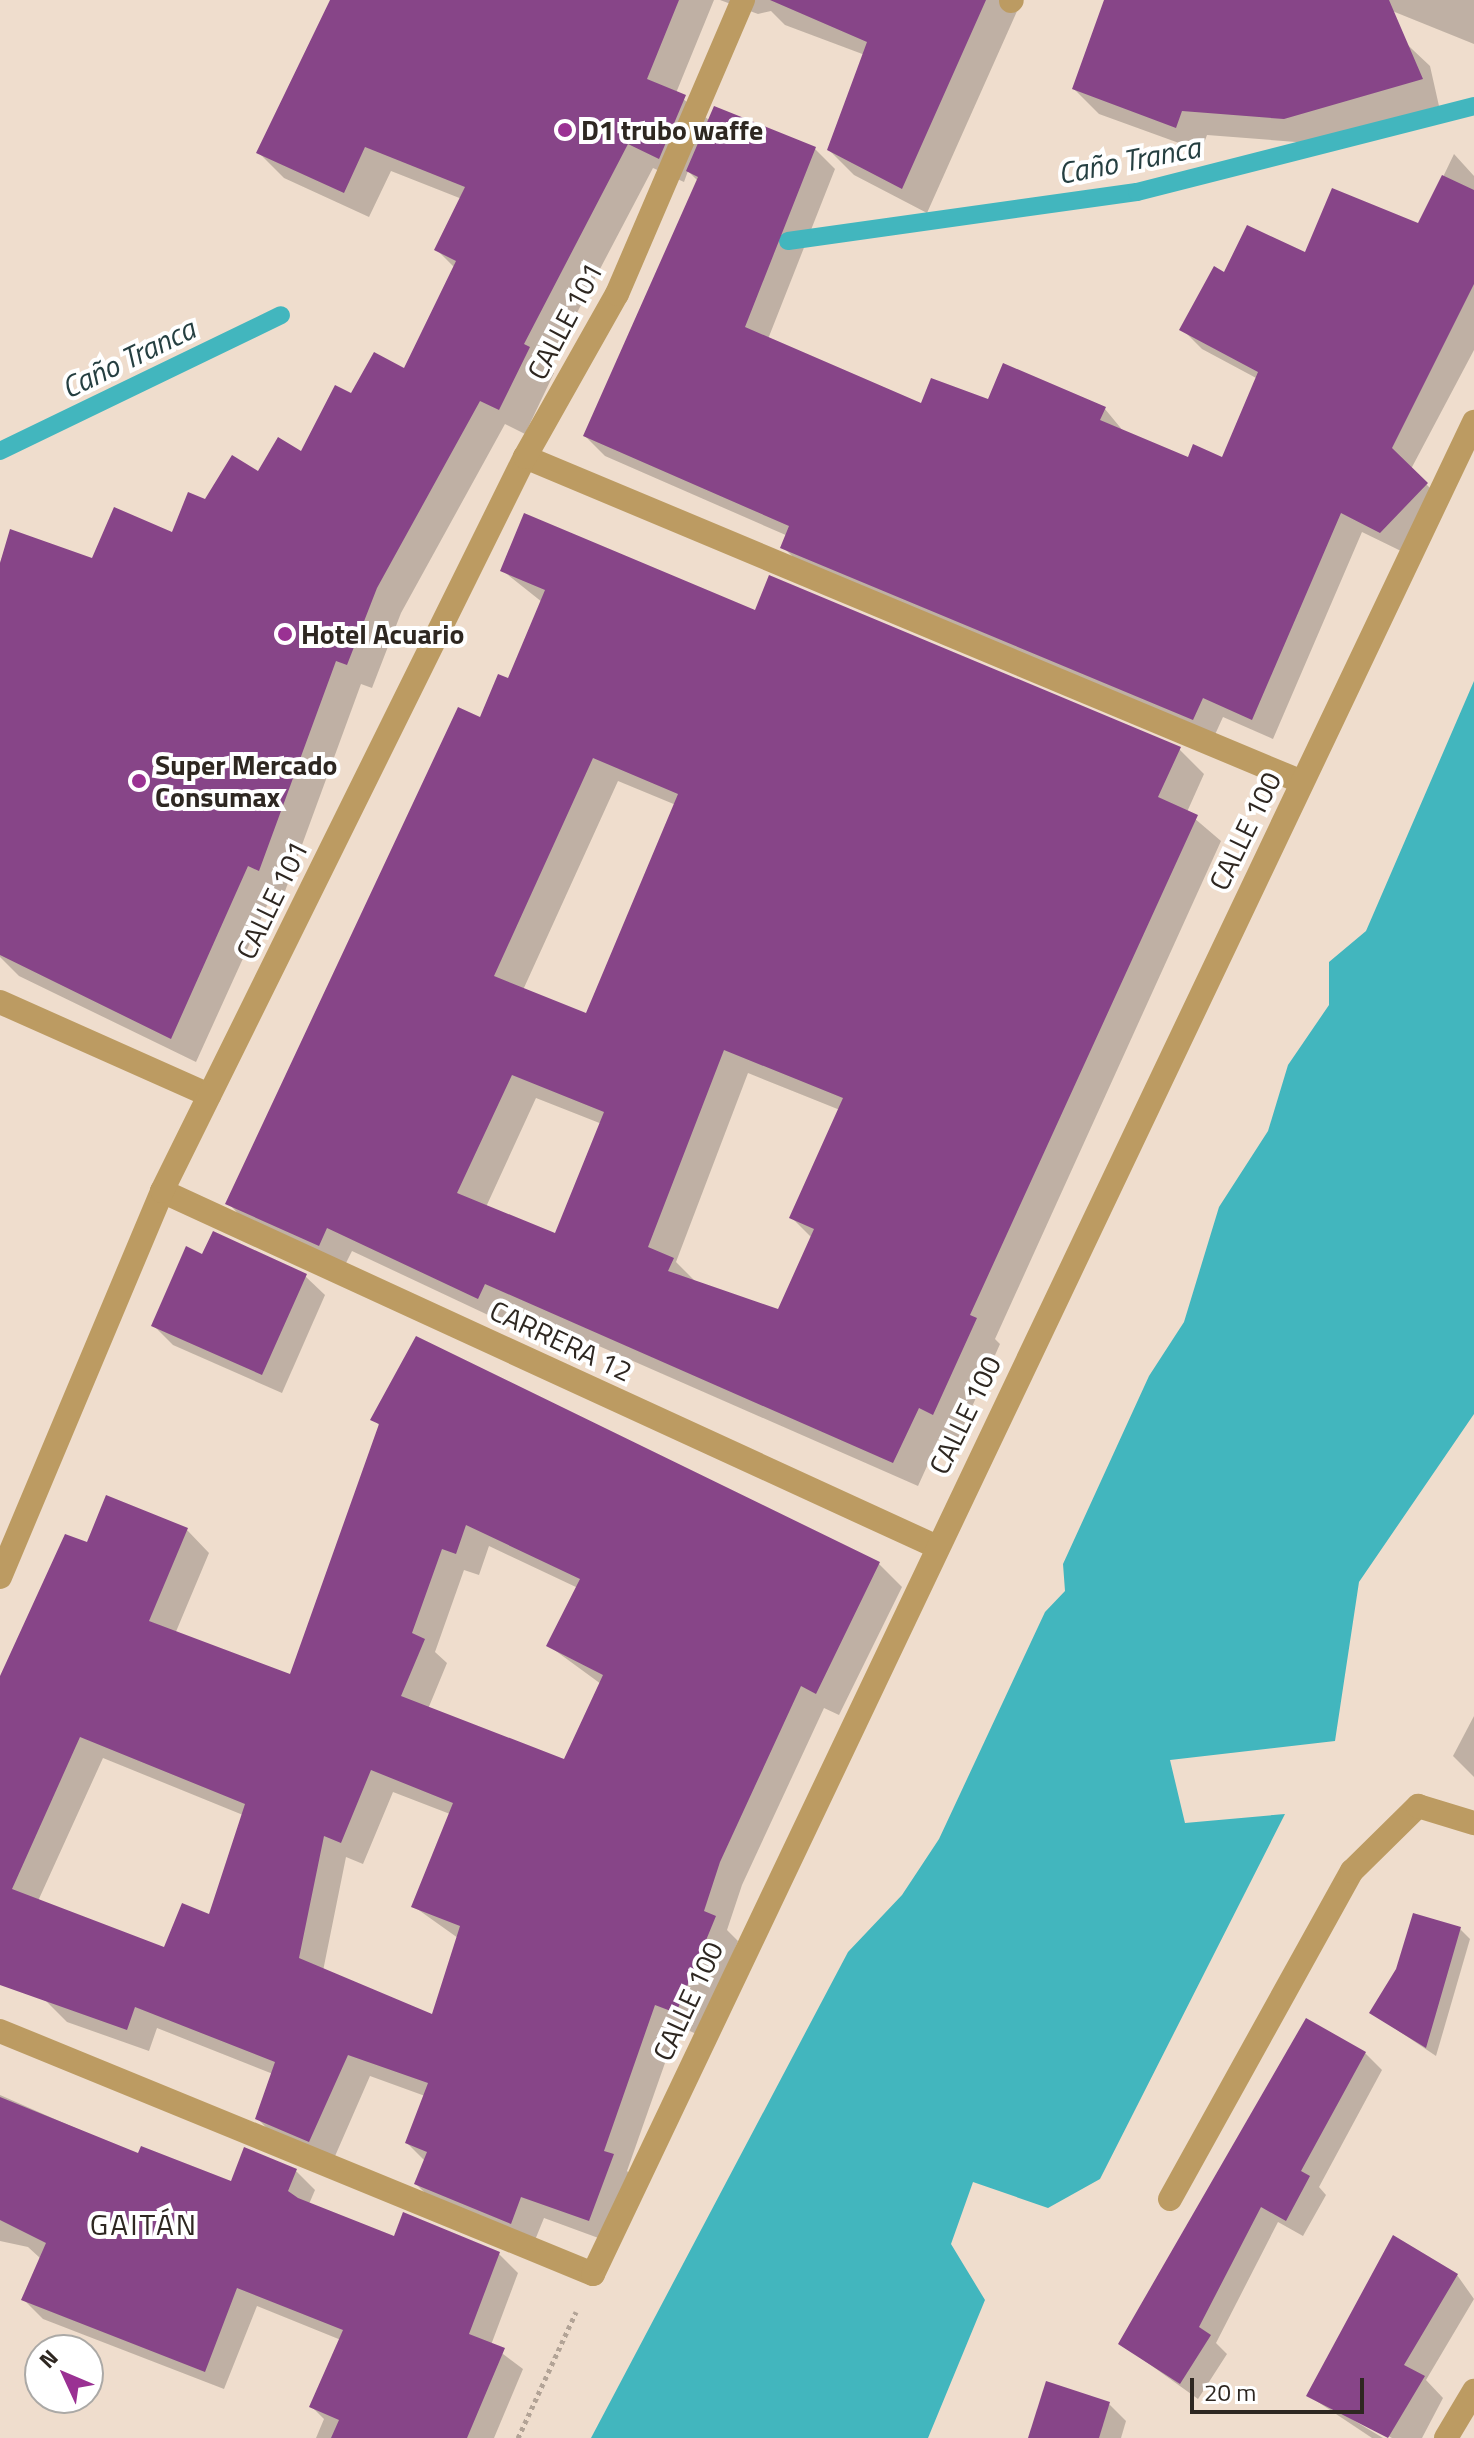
<!DOCTYPE html>
<meta charset="utf-8">
<style>
body{margin:0}
#map{position:relative;width:1474px;height:2438px;overflow:hidden;background:#efddcd;font-family:"Titillium Web",sans-serif}
div>[style]{position:absolute}
[style*='--x']{left:calc(var(--x)*1px);top:calc(var(--y)*1px);width:calc(var(--w)*1px);rotate:calc(var(--a)*1deg)}
.water>*{inset:0;background:#42b6be}
.shadow>*{inset:0;background:#0003}
.stream>*{height:18px;margin:-9px;padding:0 9px;transform-origin:9px;border-radius:9px;background:#42b6be}
.building>*{inset:0;background:#874588}
.path>*{height:5px;margin-top:-2.5px;transform-origin:0;background:repeating-linear-gradient(90deg,#b2a396 0 4px,transparent 0 8px)}
.minor>*{height:24px;margin:-12px;padding:0 12px;transform-origin:12px;border-radius:12px;background:#bc9b62}
.dots>*{width:22px;height:22px;translate:-50% -50%;box-sizing:border-box;border:4px solid #fff;border-radius:50%}
span{translate:-50% -50%;white-space:nowrap;text-align:center;line-height:1.15;-webkit-text-stroke:8px #fff;paint-order:stroke}
.poi-label{font-size:28px;color:#2e2721;font-weight:700}
.left{translate:0 -50%;text-align:left}
.street-label{font-size:28px;color:#2e2721}
.water-label{font-size:30px;color:#253f41;font-style:italic}
.neighbourhood-label{font-size:30px;color:#2e2721;letter-spacing:2px}
.north{position:absolute;left:24px;top:2334px;width:80px;height:80px;box-sizing:border-box;background:#fff;border:2px solid #aba9a6;border-radius:50%;rotate:314deg;font-size:22px;font-weight:700;line-height:32px;text-align:center;color:#2e2721}
.north::after{content:'';display:block;margin:auto;width:28px;height:36px;background:#9a3193;clip-path:polygon(50% 0,100% 100%,50% 72%,0 100%)}
.scale{position:absolute;left:1190px;top:2378px;width:174px;height:36px;box-sizing:border-box;border:4px solid #2e2721;border-top:0;padding-left:10px;font-size:24px;line-height:28px;white-space:nowrap;color:#2e2721;-webkit-text-stroke:6px #fff;paint-order:stroke}
</style>
<div id="map">
<div class="water">
<div style="clip-path:polygon(1474px 681px,1474px 1414px,1359px 1582px,1335px 1741px,1170px 1760px,1185px 1823px,1285px 1814px,1100px 2179px,1048px 2208px,973px 2182px,951px 2244px,985px 2300px,928px 2438px,591px 2438px,848px 1952px,902px 1895px,939px 1839px,1045px 1612px,1065px 1591px,1063px 1564px,1149px 1376px,1184px 1322px,1219px 1207px,1268px 1131px,1288px 1065px,1329px 1005px,1329px 962px,1366px 931px)"></div>
</div>
<div class="shadow">
<div style="clip-path:polygon(332px 0,714px 0,676px 93px,710px 121px,815px 149px,835px 169px,768px 339px,922px 406px,989px 401px,1105px 409px,1124px 432px,1189px 459px,1223px 459px,1258px 379px,1202px 349px,1182px 329px,1225px 275px,1420px 225px,1454px 154px,1474px 176px,1474px 350px,1411px 469px,1446px 504px,1401px 551px,1362px 532px,1273px 739px,1223px 717px,1213px 739px,803px 567px,783px 547px,788px 536px,605px 456px,585px 436px,698px 181px,688px 171px,684px 182px,653px 168px,548px 368px,554px 373px,525px 434px,505px 424px,401px 613px,372px 688px,361px 684px,284px 894px,274px 890px,196px 1062px,19px 976px,0 957px,0 563px,11px 531px,93px 560px,173px 534px,206px 501px,301px 454px,352px 396px,405px 371px,455px 268px,437px 250px,462px 199px,391px 171px,369px 217px,284px 178px,259px 153px)"></div>
<div style="clip-path:polygon(720px 0,1022px 0,927px 213px,854px 175px,829px 150px,865px 55px,785px 25px,771px 11px,758px 14px)"></div>
<div style="clip-path:polygon(1106px 0,1360px 0,1430px 66px,1439px 106px,1309px 143px,1207px 135px,1201px 151px,1099px 114px,1074px 89px)"></div>
<div style="clip-path:polygon(1365px 0,1474px 0,1474px 44px)"></div>
<div style="clip-path:polygon(evenodd,503px 571px,756px 612px,1179px 749px,1204px 774px,1187px 812px,1221px 841px,995px 1339px,1000px 1344px,958px 1438px,943px 1431px,918px 1486px,510px 1307px,503px 1322px,352px 1251px,343px 1269px,252px 1228px,228px 1203px,481px 719px,509px 681px,542px 602px,503px 571px,618px 781px,676px 805px,587px 1016px,523px 990px,618px 781px,503px 571px,748px 1073px,840px 1110px,791px 1217px,812px 1238px,779px 1311px,696px 1282px,676px 1262px,748px 1073px,503px 571px,536px 1098px,602px 1124px,556px 1235px,486px 1207px,536px 1098px)"></div>
<div style="clip-path:polygon(203px 1256px,305px 1276px,325px 1295px,282px 1393px,173px 1345px,153px 1325px)"></div>
<div style="clip-path:polygon(evenodd,417px 1339px,879px 1564px,902px 1587px,839px 1715px,824px 1708px,742px 1885px,727px 1930px,738px 1941px,699px 2035px,678px 2026px,627px 2171px,635px 2179px,612px 2243px,544px 2218px,533px 2245px,439px 2207px,416px 2184px,425px 2161px,407px 2143px,425px 2096px,370px 2076px,332px 2163px,280px 2142px,258px 2119px,273px 2074px,157px 2028px,149px 2051px,67px 2022px,46px 2001px,0 1981px,0 1683px,88px 1545px,187px 1530px,209px 1553px,175px 1634px,291px 1677px,380px 1426px,373px 1419px,417px 1339px,489px 1546px,578px 1588px,549px 1646px,601px 1684px,565px 1762px,428px 1709px,447px 1663px,435px 1652px,464px 1570px,479px 1575px,489px 1546px,417px 1339px,103px 1758px,243px 1815px,210px 1916px,165px 1949px,38px 1901px,103px 1758px,417px 1339px,393px 1792px,450px 1814px,413px 1906px,458px 1938px,433px 2016px,323px 1971px,346px 1857px,363px 1864px,393px 1792px)"></div>
<div style="clip-path:polygon(1474px 1716px,1474px 1777px,1453px 1756px)"></div>
<div style="clip-path:polygon(1460px 1929px,1470px 1939px,1436px 2056px,1372px 2013px)"></div>
<div style="clip-path:polygon(1365px 2053px,1382px 2070px,1319px 2187px,1326px 2195px,1303px 2236px,1278px 2222px,1216px 2343px,1227px 2354px,1198px 2399px,1120px 2343px)"></div>
<div style="clip-path:polygon(0 2095px,139px 2156px,232px 2184px,296px 2171px,315px 2190px,309px 2204px,395px 2239px,499px 2254px,518px 2273px,491px 2345px,523px 2369px,494px 2438px,316px 2438px,324px 2419px,312px 2407px,341px 2340px,257px 2306px,224px 2389px,43px 2319px,23px 2299px,40px 2258px,28px 2247px,0 2241px)"></div>
<div style="clip-path:polygon(1457px 2275px,1474px 2299px,1426px 2380px,1443px 2398px,1422px 2438px,1392px 2438px,1330px 2406px,1383px 2438px,1372px 2438px,1309px 2396px)"></div>
<div style="clip-path:polygon(1109px 2404px,1126px 2421px,1121px 2438px,1030px 2438px)"></div>
</div>
<div class="stream">
<div style="--x:788;--y:241;--w:352;--a:-8"></div>
<div style="--x:1137;--y:192;--w:348;--a:-14.3"></div>
<div style="--x:0;--y:451;--w:312;--a:-25.8"></div>
</div>
<div class="building">
<div style="clip-path:polygon(330px 0,679px 0,647px 79px,686px 95px,659px 159px,628px 144px,524px 344px,530px 347px,499px 410px,480px 401px,377px 588px,347px 665px,336px 661px,259px 871px,248px 866px,171px 1039px,0 955px,0 563px,10px 529px,92px 558px,114px 507px,172px 532px,188px 492px,205px 499px,232px 455px,258px 471px,278px 437px,301px 451px,335px 385px,351px 393px,374px 352px,404px 368px,456px 261px,434px 250px,465px 187px,365px 147px,344px 193px,256px 153px)"></div>
<div style="clip-path:polygon(770px 0,986px 0,902px 189px,827px 150px,867px 42px)"></div>
<div style="clip-path:polygon(1104px 0,1389px 0,1423px 79px,1284px 119px,1182px 111px,1176px 128px,1072px 89px)"></div>
<div style="clip-path:polygon(714px 106px,816px 147px,745px 327px,921px 403px,931px 378px,988px 399px,1003px 363px,1106px 407px,1100px 420px,1188px 457px,1193px 444px,1222px 457px,1258px 372px,1179px 330px,1214px 266px,1224px 272px,1247px 225px,1305px 252px,1332px 188px,1418px 223px,1442px 175px,1474px 190px,1474px 284px,1392px 448px,1428px 483px,1380px 533px,1341px 513px,1252px 720px,1203px 698px,1193px 720px,780px 548px,789px 526px,583px 436px,698px 177px,686px 171px)"></div>
<div style="clip-path:polygon(evenodd,524px 513px,755px 610px,769px 575px,1181px 747px,1158px 797px,1198px 815px,970px 1315px,977px 1318px,933px 1415px,919px 1408px,893px 1463px,485px 1284px,478px 1299px,327px 1228px,319px 1246px,225px 1204px,458px 707px,480px 717px,498px 674px,508px 678px,545px 590px,500px 571px,524px 513px,593px 758px,678px 794px,586px 1013px,494px 976px,593px 758px,524px 513px,724px 1050px,843px 1098px,789px 1218px,814px 1229px,778px 1309px,668px 1271px,674px 1258px,648px 1247px,724px 1050px,524px 513px,512px 1075px,604px 1112px,555px 1233px,457px 1193px,512px 1075px)"></div>
<div style="clip-path:polygon(213px 1231px,307px 1274px,262px 1375px,151px 1326px,186px 1246px,202px 1254px)"></div>
<div style="clip-path:polygon(evenodd,416px 1336px,880px 1562px,816px 1694px,801px 1686px,720px 1862px,704px 1911px,716px 1916px,676px 2013px,655px 2005px,604px 2151px,614px 2154px,589px 2221px,521px 2197px,511px 2224px,414px 2184px,427px 2152px,405px 2143px,428px 2083px,348px 2055px,309px 2142px,255px 2119px,275px 2062px,135px 2007px,127px 2030px,0 1985px,0 1676px,65px 1534px,87px 1542px,106px 1495px,188px 1528px,149px 1621px,290px 1674px,379px 1424px,370px 1420px,416px 1336px,466px 1525px,580px 1579px,546px 1646px,603px 1675px,564px 1759px,401px 1696px,425px 1639px,412px 1633px,442px 1549px,456px 1554px,466px 1525px,416px 1336px,80px 1737px,245px 1804px,209px 1914px,182px 1903px,164px 1947px,12px 1889px,80px 1737px,416px 1336px,371px 1770px,453px 1803px,411px 1907px,460px 1926px,432px 2014px,299px 1958px,324px 1836px,341px 1843px,371px 1770px)"></div>
<div style="clip-path:polygon(1413px 1913px,1461px 1927px,1426px 2048px,1369px 2013px,1396px 1969px)"></div>
<div style="clip-path:polygon(1306px 2018px,1366px 2052px,1301px 2171px,1310px 2176px,1286px 2221px,1261px 2207px,1199px 2327px,1211px 2335px,1180px 2384px,1118px 2344px)"></div>
<div style="clip-path:polygon(0 2097px,138px 2153px,141px 2146px,231px 2181px,244px 2147px,297px 2169px,288px 2191px,298px 2198px,394px 2236px,403px 2212px,500px 2252px,469px 2334px,505px 2348px,467px 2438px,331px 2438px,339px 2420px,309px 2407px,343px 2330px,237px 2288px,205px 2372px,21px 2300px,46px 2243px,0 2220px)"></div>
<div style="clip-path:polygon(1393px 2235px,1458px 2274px,1404px 2365px,1425px 2376px,1388px 2438px,1306px 2396px)"></div>
<div style="clip-path:polygon(1046px 2381px,1110px 2402px,1099px 2438px,1028px 2438px)"></div>
</div>
<div class="path">
<div style="--x:518;--y:2438;--w:139;--a:-65.3"></div>
</div>
<div class="minor">
<div style="--x:1011;--y:1;--w:1;--a:-45"></div>
<div style="--x:525;--y:457;--w:842;--a:22.7"></div>
<div style="--x:0;--y:1002;--w:229;--a:24"></div>
<div style="--x:162;--y:1191;--w:851;--a:24.67"></div>
<div style="--x:0;--y:1577;--w:419;--a:-67.2"></div>
<div style="--x:162;--y:1191;--w:819;--a:-63.69"></div>
<div style="--x:525;--y:457;--w:187;--a:-60.6"></div>
<div style="--x:617;--y:294;--w:320;--a:-66.8"></div>
<div style="--x:0;--y:2031;--w:641;--a:22.28"></div>
<div style="--x:593;--y:2274;--w:2051;--a:-64.56"></div>
<div style="--x:1170;--y:2199;--w:375;--a:-61"></div>
<div style="--x:1352;--y:1871;--w:93;--a:-44.6"></div>
<div style="--x:1418;--y:1806;--w:59;--a:16.9"></div>
<div style="--x:1446;--y:2438;--w:55;--a:-59.2"></div>
</div>
<div class="dots">
<div style="left:565px;top:130px;background:#9a3193"></div>
<div style="left:285px;top:634px;background:#9a3193"></div>
<div style="left:139px;top:781px;background:#9a3193"></div>
</div>
<div class="poi-label">
<span class="left" style="left:581px;top:130px">D1 trubo waffe</span>
<span class="left" style="left:301px;top:634px">Hotel Acuario</span>
<span class="left" style="left:155px;top:781px">Super Mercado<br>Consumax</span>
</div>
<div class="street-label">
<span style="left:565px;top:321px;rotate:-62deg">CALLE 101</span>
<span style="left:1245px;top:831px;rotate:-64deg">CALLE 100</span>
<span style="left:272px;top:900px;rotate:-64deg">CALLE 101</span>
<span style="left:561px;top:1341px;rotate:25deg">CARRERA 12</span>
<span style="left:965px;top:1415px;rotate:-64deg">CALLE 100</span>
<span style="left:688px;top:2001px;rotate:-65deg">CALLE 100</span>
</div>
<div class="water-label">
<span style="left:1129px;top:160px;rotate:-11deg">Caño Tranca</span>
<span style="left:128px;top:358px;rotate:-26deg">Caño Tranca</span>
</div>
<div class="neighbourhood-label">
<span style="left:144px;top:2224px">GAITÁN</span>
</div>
<div class="north">N</div>
<div class="scale">20 m</div>
</div>
